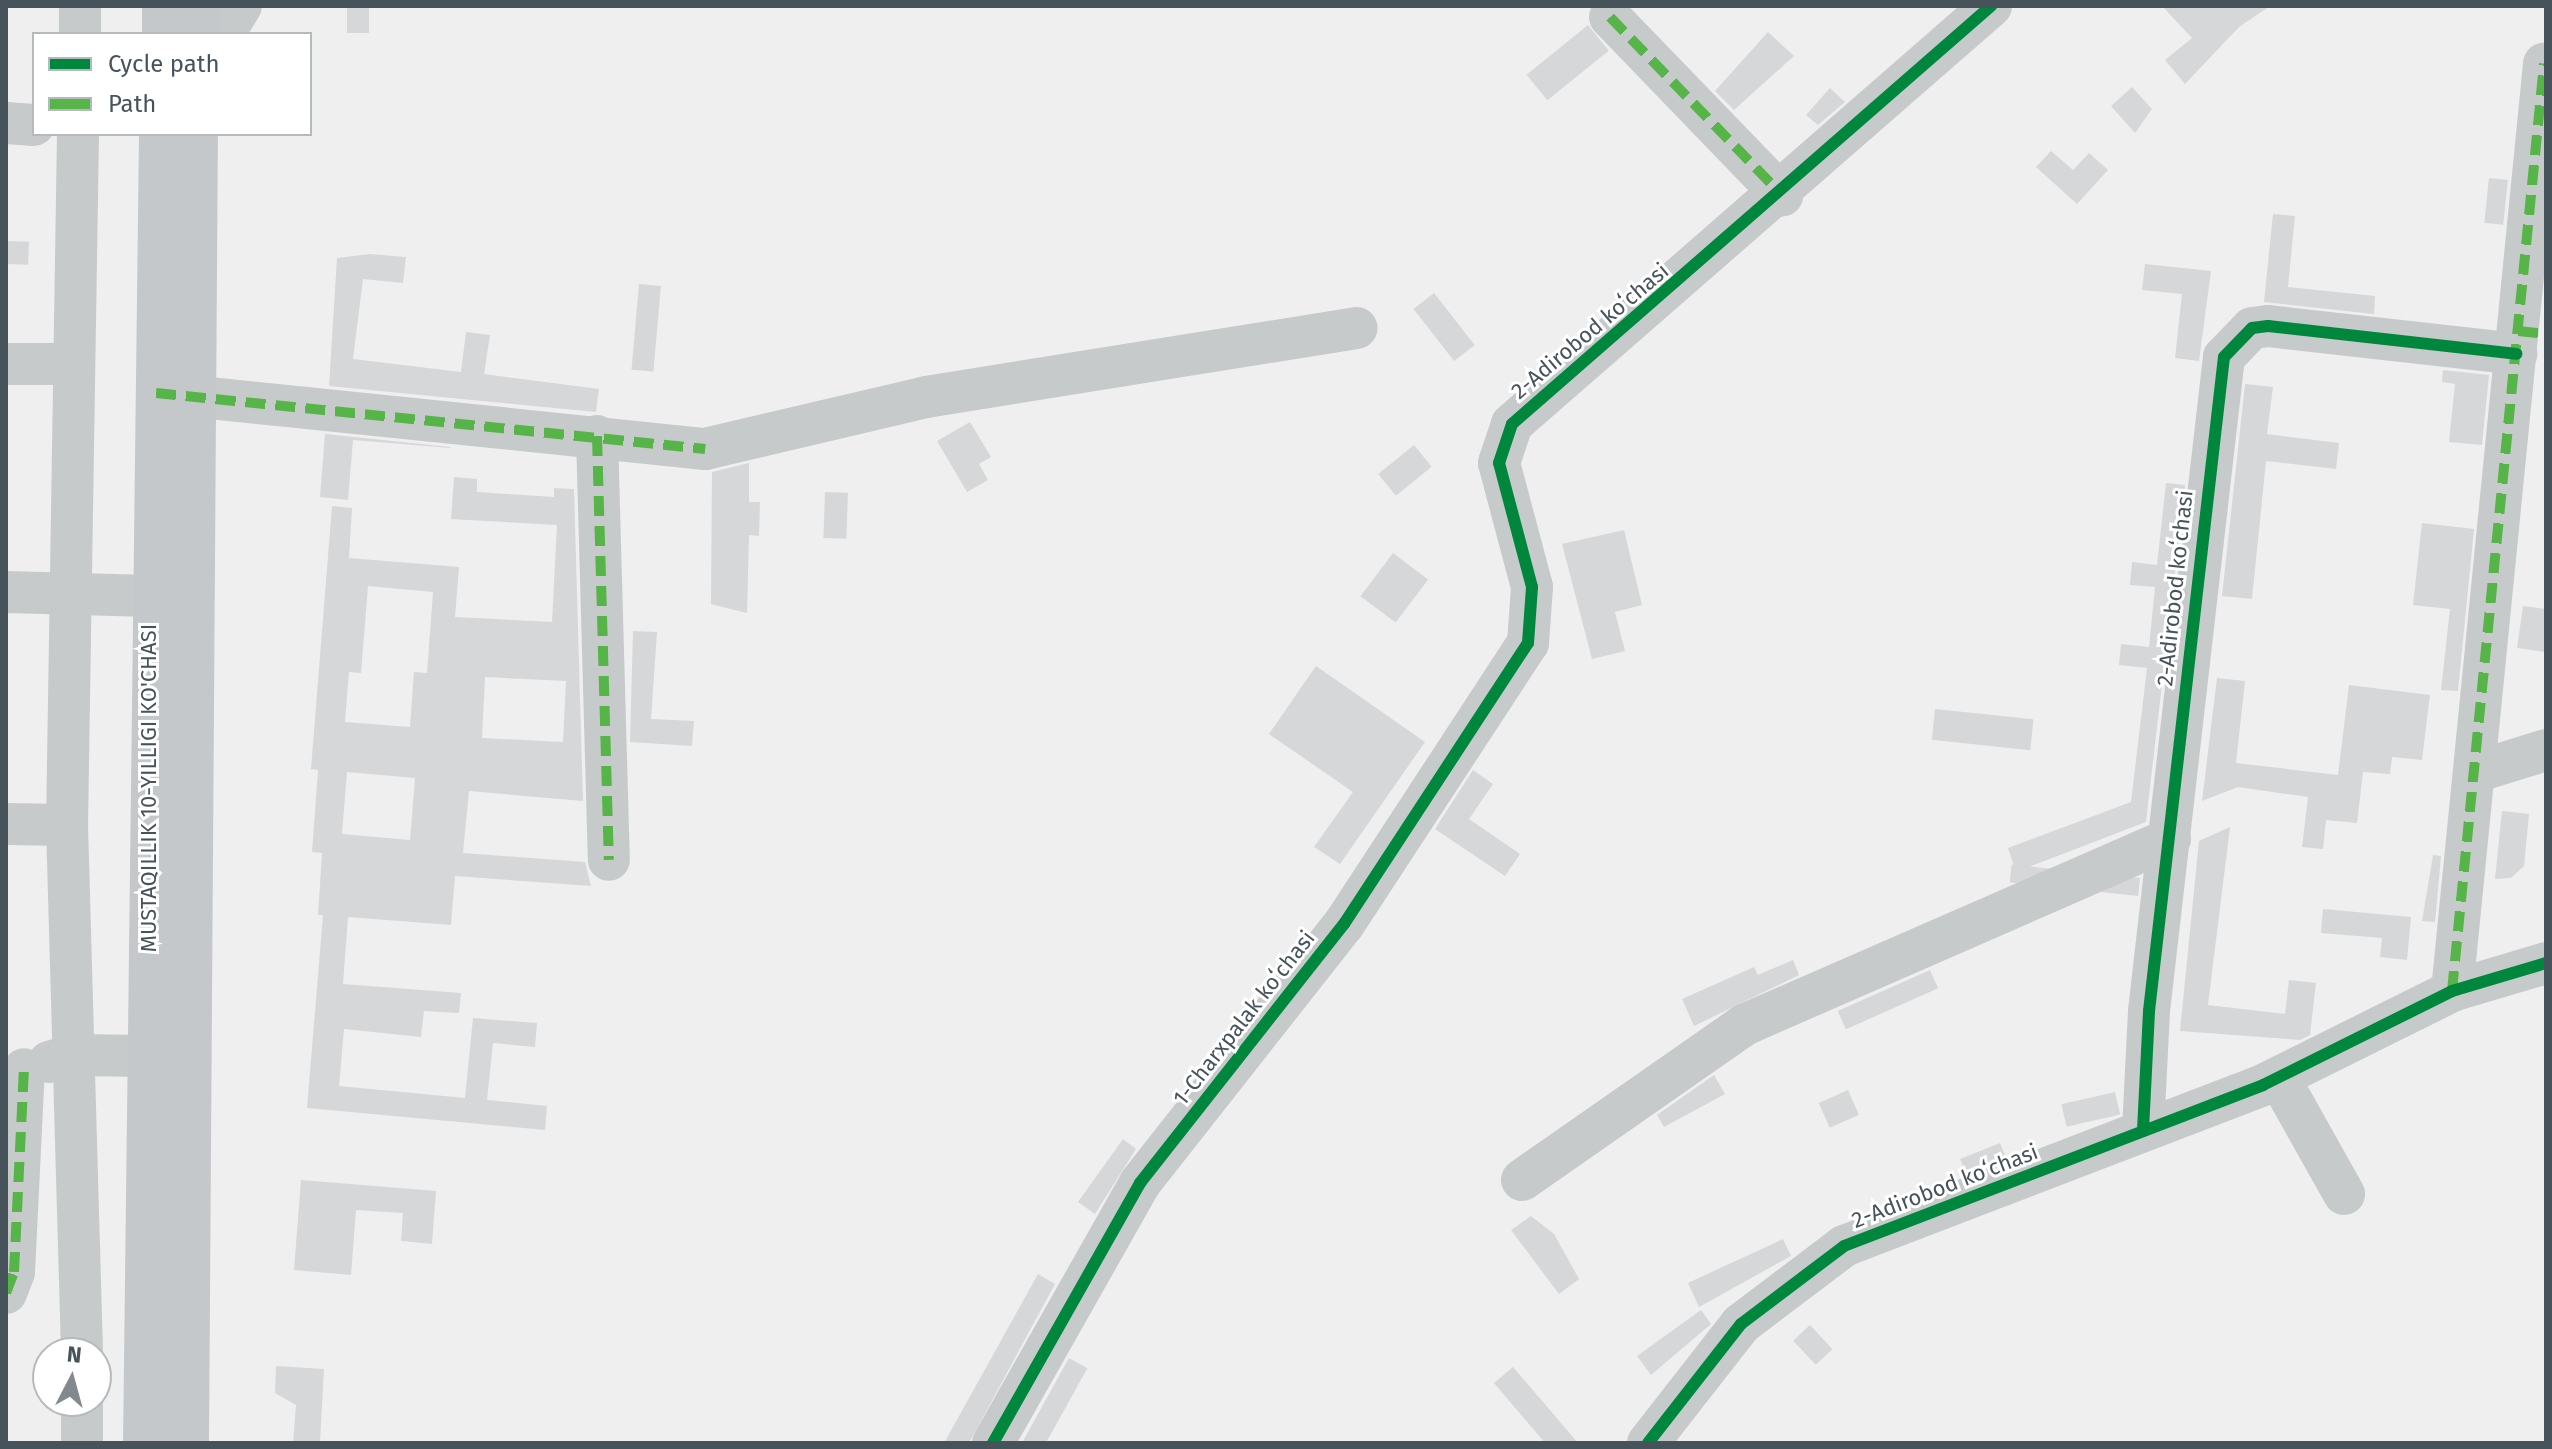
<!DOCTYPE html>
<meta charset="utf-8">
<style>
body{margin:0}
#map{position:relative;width:2552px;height:1449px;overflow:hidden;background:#f0efef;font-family:"Fira Sans",sans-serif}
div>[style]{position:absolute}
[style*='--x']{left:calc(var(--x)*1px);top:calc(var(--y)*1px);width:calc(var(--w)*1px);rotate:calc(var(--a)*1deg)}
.building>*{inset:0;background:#d6d7d8;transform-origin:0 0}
.minor>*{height:42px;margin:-21px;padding:0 21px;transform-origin:21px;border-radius:21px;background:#c7cacb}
.major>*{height:44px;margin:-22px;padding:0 22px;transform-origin:22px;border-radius:22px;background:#c5c8ca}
.quiet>*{height:10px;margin-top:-5px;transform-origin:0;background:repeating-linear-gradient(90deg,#57b448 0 20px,transparent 0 30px)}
.cycleway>*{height:12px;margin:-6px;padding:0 6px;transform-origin:6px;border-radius:6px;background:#00873e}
span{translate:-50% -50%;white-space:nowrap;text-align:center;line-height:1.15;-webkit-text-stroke:6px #fff;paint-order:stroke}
.street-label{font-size:22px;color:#47535b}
.frame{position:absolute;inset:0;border:8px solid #47535b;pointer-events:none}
.legend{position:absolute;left:32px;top:32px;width:280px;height:104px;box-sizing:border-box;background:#fff;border:2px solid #b5babd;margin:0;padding:10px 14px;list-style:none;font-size:24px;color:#47535b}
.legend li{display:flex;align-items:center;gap:16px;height:40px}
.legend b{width:40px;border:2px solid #b5babd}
.north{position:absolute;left:32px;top:1337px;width:80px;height:80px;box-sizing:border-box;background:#fff;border:2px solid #b5babd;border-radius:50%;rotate:6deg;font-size:22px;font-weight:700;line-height:32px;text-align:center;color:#47535b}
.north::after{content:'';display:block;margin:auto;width:28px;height:36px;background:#828a8f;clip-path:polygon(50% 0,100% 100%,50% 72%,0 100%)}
</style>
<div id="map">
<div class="building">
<div style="left:347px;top:6px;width:22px;height:27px"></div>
<div style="clip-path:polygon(2162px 6px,2270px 6px,2239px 27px,2185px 84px,2165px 60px,2192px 38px)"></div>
<div style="left:1588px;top:25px;width:33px;height:79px;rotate:51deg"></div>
<div style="clip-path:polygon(1768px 32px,1794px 56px,1734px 110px,1715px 91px)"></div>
<div style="clip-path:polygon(2132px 87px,2152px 109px,2135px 133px,2111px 106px)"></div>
<div style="clip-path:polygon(1830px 88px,1845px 102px,1818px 125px,1806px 115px)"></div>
<div style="clip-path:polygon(2051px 151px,2073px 170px,2089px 153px,2108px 170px,2077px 204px,2036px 167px)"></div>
<div style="left:2489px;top:178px;width:19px;height:45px;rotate:6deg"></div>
<div style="clip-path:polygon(2273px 214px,2295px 216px,2288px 287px,2375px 296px,2374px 314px,2264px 302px)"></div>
<div style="left:6px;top:241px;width:23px;height:23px;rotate:2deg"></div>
<div style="clip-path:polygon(370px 254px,406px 257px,403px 283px,363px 279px,353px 359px,461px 372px,466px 332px,490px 335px,484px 374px,599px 389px,596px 412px,329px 386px,337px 258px)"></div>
<div style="clip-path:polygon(2145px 264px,2211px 271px,2199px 361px,2175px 358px,2182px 294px,2142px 290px)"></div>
<div style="left:639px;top:284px;width:22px;height:86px;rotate:5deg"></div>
<div style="left:1434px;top:293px;width:66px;height:26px;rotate:52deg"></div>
<div style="clip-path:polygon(2443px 370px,2489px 375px,2482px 445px,2449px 442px,2455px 384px,2442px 382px)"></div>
<div style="clip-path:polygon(2245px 384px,2273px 387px,2267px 434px,2339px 443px,2336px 469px,2266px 461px,2252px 599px,2222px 596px)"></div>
<div style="clip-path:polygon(970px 422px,991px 457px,979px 464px,988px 480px,967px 492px,937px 441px)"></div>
<div style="clip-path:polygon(325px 434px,450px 447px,450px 448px,353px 440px,348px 500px,320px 497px)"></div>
<div style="left:1414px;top:445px;width:28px;height:46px;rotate:51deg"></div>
<div style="clip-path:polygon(749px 463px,749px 502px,760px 502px,759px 536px,749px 535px,747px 613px,711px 604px,712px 472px)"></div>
<div style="clip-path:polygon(evenodd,454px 477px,477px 479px,477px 492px,554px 497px,554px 488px,574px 489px,583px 801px,469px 791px,463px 853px,585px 862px,591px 886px,455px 876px,451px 925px,348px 917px,343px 984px,461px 993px,459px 1013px,424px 1011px,421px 1037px,344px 1029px,339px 1086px,465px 1098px,473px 1018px,537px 1023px,535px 1047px,493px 1043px,487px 1100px,547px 1106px,545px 1130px,307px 1108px,323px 915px,318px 915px,322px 853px,312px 852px,318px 770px,311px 769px,332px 506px,352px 508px,349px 558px,459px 567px,455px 617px,552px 622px,557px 525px,451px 519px,454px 477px,368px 586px,433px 592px,427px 673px,414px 672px,410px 727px,345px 722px,349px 672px,361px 673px,368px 586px,454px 477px,485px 677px,566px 681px,563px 742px,482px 738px,485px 677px,454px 477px,347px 772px,415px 778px,410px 840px,342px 834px,347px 772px)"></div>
<div style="clip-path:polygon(2166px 483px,2185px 485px,2146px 822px,2016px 872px,2008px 848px,2131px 802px,2147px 668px,2119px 665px,2121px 644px,2149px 647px,2155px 587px,2130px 585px,2132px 562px,2157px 565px)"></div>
<div style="left:825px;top:492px;width:23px;height:46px;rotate:2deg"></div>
<div style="clip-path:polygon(2422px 523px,2474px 529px,2458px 691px,2441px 690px,2450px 609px,2413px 605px)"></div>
<div style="clip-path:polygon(1624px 530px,1642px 605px,1615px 612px,1625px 651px,1592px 659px,1562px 544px)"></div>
<div style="left:1393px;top:553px;width:44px;height:54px;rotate:37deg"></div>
<div style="clip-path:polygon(2523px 606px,2546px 609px,2546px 652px,2517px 648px)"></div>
<div style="clip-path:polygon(633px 631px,657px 632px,651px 719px,694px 721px,692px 746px,630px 742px)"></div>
<div style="clip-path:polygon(1316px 666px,1425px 742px,1340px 864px,1314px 847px,1353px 792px,1269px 734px)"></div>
<div style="clip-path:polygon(2217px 678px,2245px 681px,2236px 763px,2338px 775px,2349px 685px,2430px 695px,2422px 760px,2392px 757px,2390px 774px,2363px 772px,2357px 823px,2326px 820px,2323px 849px,2302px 847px,2308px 797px,2238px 787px,2202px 801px)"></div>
<div style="left:1935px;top:709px;width:99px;height:31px;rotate:6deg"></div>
<div style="clip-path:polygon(1473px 770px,1493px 784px,1469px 819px,1520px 854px,1505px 876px,1435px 829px)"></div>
<div style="clip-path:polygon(2502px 811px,2529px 814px,2524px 866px,2511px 878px,2495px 879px)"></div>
<div style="clip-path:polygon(2230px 827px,2208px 1005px,2285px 1014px,2289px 980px,2316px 983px,2310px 1035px,2300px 1040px,2180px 1031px,2199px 841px)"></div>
<div style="clip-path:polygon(2433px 855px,2441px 856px,2435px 922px,2422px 921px)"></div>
<div style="left:2140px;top:878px;width:18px;height:129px;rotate:96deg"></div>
<div style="clip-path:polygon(2323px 909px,2411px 917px,2407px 960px,2380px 957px,2382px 938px,2321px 933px)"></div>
<div style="clip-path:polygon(1793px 960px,1799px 975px,1694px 1026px,1682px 999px,1754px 967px,1758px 975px)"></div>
<div style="left:1930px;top:970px;width:20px;height:101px;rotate:66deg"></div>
<div style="clip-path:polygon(1714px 1075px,1725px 1094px,1664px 1127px,1657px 1115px)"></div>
<div style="left:1848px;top:1090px;width:27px;height:32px;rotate:66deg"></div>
<div style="left:2115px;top:1092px;width:23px;height:55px;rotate:77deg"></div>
<div style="clip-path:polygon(1123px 1139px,1136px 1149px,1095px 1214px,1078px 1202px)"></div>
<div style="left:2000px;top:1143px;width:16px;height:43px;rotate:68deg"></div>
<div style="clip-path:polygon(301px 1180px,436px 1191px,432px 1244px,401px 1241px,403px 1213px,356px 1210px,351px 1275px,294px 1270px)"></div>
<div style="clip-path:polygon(1531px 1216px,1554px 1234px,1579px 1279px,1559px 1294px,1511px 1230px)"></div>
<div style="clip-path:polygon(1783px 1239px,1791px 1256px,1699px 1307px,1688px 1283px)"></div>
<div style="clip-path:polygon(1038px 1274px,1055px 1284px,969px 1443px,944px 1443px)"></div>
<div style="clip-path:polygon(1701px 1310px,1711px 1324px,1651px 1375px,1637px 1356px)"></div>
<div style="left:1810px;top:1325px;width:33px;height:23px;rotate:47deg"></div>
<div style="left:1069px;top:1358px;width:21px;height:98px;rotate:29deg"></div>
<div style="clip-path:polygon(276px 1366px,324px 1369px,320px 1443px,293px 1443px,296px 1405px,275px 1393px)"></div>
<div style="clip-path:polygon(1513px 1367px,1578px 1443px,1545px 1443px,1494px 1383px)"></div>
</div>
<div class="minor">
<div style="--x:1610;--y:17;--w:248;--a:46"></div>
<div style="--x:80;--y:34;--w:28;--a:-90"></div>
<div style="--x:224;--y:34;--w:33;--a:-59"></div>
<div style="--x:6;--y:123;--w:28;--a:4"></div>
<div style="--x:78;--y:134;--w:691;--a:90.91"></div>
<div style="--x:67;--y:825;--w:528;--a:88.37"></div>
<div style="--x:6;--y:364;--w:65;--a:0"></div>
<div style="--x:161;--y:393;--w:547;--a:5.88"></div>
<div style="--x:705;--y:449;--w:227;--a:-13.2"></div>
<div style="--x:926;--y:397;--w:436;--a:-9.1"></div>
<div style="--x:597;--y:436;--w:424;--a:88.4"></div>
<div style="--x:6;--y:592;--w:144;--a:1.6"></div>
<div style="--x:2475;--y:772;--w:74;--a:-17.2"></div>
<div style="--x:6;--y:824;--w:61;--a:0.9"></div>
<div style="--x:2452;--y:991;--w:932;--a:-84.33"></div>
<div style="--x:49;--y:1062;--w:26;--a:-16"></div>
<div style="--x:74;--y:1055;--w:73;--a:0.8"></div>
<div style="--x:2279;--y:1078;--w:133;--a:60.7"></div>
<div style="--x:2143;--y:1130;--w:119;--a:-87.1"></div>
<div style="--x:2149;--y:1011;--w:658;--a:-83.46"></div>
<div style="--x:2224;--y:357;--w:40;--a:-46"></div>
<div style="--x:2252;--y:328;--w:16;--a:-7"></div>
<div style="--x:2268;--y:326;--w:250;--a:6.4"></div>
<div style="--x:1522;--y:1180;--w:271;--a:-34.9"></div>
<div style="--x:1744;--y:1025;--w:465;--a:-23.6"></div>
<div style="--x:6;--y:1293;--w:22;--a:-69"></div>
<div style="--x:14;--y:1272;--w:203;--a:-87.2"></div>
<div style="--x:82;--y:1443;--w:42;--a:-90"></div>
<div style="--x:993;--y:1443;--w:299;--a:-60.5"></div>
<div style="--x:1140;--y:1183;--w:330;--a:-51.8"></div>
<div style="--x:1344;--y:924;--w:336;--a:-56.8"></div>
<div style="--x:1528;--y:643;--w:56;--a:-85.9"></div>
<div style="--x:1532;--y:587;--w:128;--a:-104.9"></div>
<div style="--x:1499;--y:463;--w:41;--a:-71.6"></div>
<div style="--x:1512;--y:424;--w:636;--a:-41.11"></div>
<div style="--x:1648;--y:1443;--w:151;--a:-52"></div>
<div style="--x:1741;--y:1324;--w:129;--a:-37.1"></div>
<div style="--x:1844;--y:1246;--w:449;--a:-21"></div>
<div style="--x:2263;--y:1085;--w:211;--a:-26.4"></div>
<div style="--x:2452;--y:991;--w:98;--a:-16.6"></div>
</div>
<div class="major">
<div style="--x:164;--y:34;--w:28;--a:-90"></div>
<div style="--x:198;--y:34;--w:28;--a:-88"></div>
<div style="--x:145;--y:1443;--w:1309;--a:-89.3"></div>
<div style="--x:187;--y:1443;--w:1309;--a:-89.61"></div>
</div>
<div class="quiet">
<div style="--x:1610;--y:17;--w:248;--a:46"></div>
<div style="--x:2518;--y:331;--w:28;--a:6"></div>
<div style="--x:156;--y:393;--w:552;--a:5.82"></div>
<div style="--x:597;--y:436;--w:424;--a:88.4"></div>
<div style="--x:2452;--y:991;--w:932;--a:-84.33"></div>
<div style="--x:6;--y:1293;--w:22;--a:-69"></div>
<div style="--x:14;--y:1272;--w:203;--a:-87.2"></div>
</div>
<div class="cycleway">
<div style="--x:2143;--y:1130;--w:119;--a:-87.1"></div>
<div style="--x:2149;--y:1011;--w:658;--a:-83.46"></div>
<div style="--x:2224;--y:357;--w:40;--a:-46"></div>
<div style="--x:2252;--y:328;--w:16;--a:-7"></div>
<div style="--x:2268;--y:326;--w:250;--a:6.4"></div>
<div style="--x:993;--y:1443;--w:299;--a:-60.5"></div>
<div style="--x:1140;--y:1183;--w:330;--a:-51.8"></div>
<div style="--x:1344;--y:924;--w:336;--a:-56.8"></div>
<div style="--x:1528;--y:643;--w:56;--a:-85.9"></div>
<div style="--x:1532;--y:587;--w:128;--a:-104.9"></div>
<div style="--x:1499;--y:463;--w:41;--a:-71.6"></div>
<div style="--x:1512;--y:424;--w:636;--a:-41.11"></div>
<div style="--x:1648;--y:1443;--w:151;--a:-52"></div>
<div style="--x:1741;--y:1324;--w:129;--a:-37.1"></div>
<div style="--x:1844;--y:1246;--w:449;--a:-21"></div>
<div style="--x:2263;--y:1085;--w:211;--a:-26.4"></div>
<div style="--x:2452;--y:991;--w:98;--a:-16.6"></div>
</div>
<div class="street-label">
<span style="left:1590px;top:331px;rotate:-40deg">2-Adirobod koʻchasi</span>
<span style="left:2175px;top:588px;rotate:-84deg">2-Adirobod koʻchasi</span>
<span style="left:149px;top:788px;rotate:-90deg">MUSTAQILLIK 10-YILLIGI KO'CHASI</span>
<span style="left:1244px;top:1018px;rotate:-52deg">1-Charxpalak koʻchasi</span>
<span style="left:1945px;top:1186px;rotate:-21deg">2-Adirobod koʻchasi</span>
</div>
<div class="frame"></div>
<ul class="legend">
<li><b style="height:10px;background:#00873e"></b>Cycle path</li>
<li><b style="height:10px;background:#57b448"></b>Path</li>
</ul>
<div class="north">N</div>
</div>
